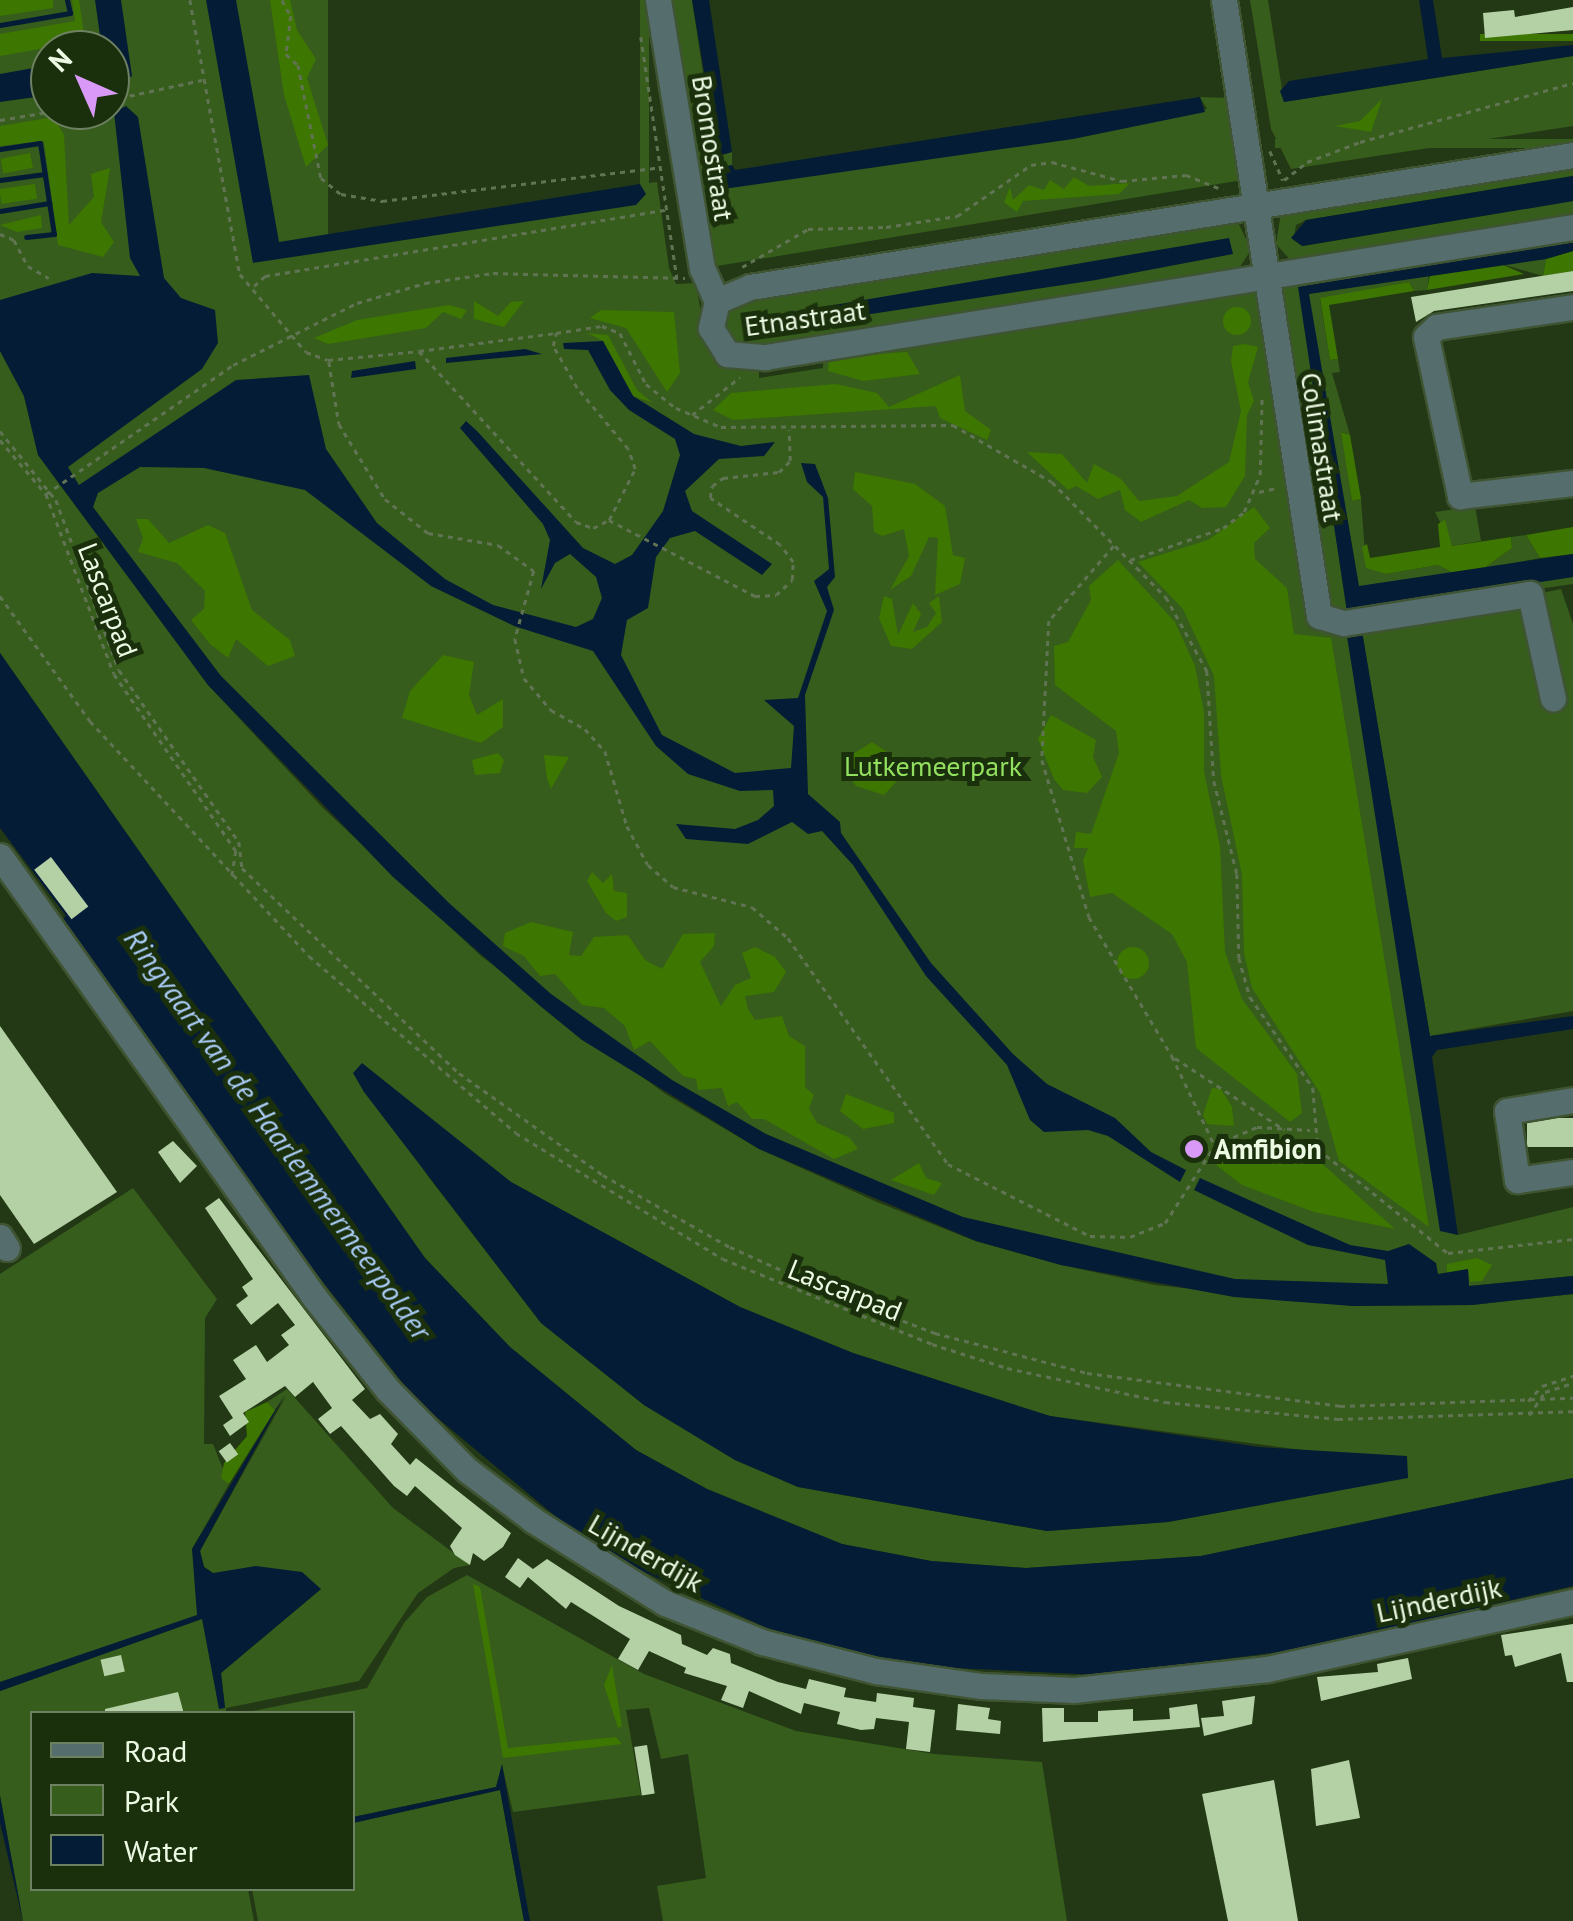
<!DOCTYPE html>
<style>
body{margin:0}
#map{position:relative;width:1573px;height:1921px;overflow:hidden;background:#233915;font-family:"PT Sans",sans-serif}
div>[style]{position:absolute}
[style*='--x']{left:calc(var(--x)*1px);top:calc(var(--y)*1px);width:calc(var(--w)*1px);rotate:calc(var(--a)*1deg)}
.green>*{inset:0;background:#365d1b;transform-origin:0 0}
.forest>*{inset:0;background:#3d7600;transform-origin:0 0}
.round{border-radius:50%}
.water>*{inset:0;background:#051c36}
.stream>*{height:5px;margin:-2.5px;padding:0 2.5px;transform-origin:2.5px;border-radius:2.5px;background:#051c36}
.building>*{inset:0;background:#b4d0a5;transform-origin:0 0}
.path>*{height:2.5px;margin-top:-1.25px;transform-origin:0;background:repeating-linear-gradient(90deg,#607454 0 5px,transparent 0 10px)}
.roads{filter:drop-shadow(2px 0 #3f5432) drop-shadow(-2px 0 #3f5432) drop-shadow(0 2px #3f5432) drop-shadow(0 -2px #3f5432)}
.minor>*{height:25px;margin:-12.5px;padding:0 12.5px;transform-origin:12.5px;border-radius:12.5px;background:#556e6d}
.dots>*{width:28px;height:28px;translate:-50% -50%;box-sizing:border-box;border:5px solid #1a2f0b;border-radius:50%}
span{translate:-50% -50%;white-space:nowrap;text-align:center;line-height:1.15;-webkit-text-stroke:10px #1a2f0b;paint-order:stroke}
.street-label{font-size:28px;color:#ecfae4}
.park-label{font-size:28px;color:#93df60}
.poi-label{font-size:28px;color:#ecfae4;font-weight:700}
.left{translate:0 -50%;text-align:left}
.water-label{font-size:30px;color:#a9cbf6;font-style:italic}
.legend{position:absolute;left:30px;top:1711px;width:325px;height:180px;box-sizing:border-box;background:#1a2f0b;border:2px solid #6e8062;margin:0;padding:12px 18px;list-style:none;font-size:30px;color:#ecfae4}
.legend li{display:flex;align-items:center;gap:20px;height:50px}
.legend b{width:50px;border:2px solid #6e8062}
.north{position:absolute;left:30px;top:30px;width:100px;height:100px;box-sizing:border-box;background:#1a2f0b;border:2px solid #6e8062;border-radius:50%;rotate:315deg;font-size:28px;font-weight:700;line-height:40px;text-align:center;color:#ecfae4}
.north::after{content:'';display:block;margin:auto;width:35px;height:45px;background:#d99af7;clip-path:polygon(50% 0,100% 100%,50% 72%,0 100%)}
</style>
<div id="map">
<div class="green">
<div style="clip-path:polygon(evenodd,0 0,218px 0,258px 248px,641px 195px,640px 184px,657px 182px,669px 268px,676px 284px,695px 283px,710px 352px,759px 366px,759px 378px,823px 368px,823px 353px,1280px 285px,1573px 230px,1573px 241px,1299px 287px,1347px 611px,1573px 577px,1573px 584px,1315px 621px,1345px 626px,1458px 1235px,1573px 1207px,1573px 1276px,1469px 1286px,1467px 1269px,1371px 1297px,1226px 1286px,949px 1222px,773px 1145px,655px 1074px,471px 933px,202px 664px,80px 498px,0 336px,0 0,50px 50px,110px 50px,110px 110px,50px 110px,50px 50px)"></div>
<div style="left:236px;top:0;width:92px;height:243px"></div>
<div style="left:640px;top:0;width:9px;height:266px"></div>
<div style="clip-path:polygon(669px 0,692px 0,714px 146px,718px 156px,732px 152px,732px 165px,719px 173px,1207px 109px,1200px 97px,1230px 98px,1243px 180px,717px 266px,709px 255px)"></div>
<div style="clip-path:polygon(1250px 0,1268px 0,1284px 102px,1573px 56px,1573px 126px,1291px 169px,1271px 129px)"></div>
<div style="left:1573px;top:139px;width:9px;height:298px;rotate:90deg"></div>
<div style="clip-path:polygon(1573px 158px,1573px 176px,1306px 220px,1296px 225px,1294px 237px,1303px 246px,1573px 201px,1573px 219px,1294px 264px,1276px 244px,1281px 213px)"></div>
<div style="clip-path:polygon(1236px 195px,1234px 198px,880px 261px,879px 252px)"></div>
<div style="clip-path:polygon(1237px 220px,1251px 250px,1236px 273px,758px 353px,734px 349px,720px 317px,730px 299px)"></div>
<div style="clip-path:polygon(1546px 259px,1543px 276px,1501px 264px)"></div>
<div style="clip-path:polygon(1429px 275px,1427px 290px,1414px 291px,1409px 282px,1320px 299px,1330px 360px,1338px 359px,1340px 372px,1332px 373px,1350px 435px,1342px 432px,1352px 501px,1361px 499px,1366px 567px,1386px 574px,1438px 565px,1453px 573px,1359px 587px,1308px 294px)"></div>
<div style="clip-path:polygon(evenodd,0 351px,24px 396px,38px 455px,208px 685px,323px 808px,481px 956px,664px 1093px,759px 1149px,877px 1202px,975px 1241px,1061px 1265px,1155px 1285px,1353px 1306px,1472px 1305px,1573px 1294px,1573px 1478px,1201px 1556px,1026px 1568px,931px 1561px,842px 1544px,707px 1489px,636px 1450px,510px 1347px,425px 1258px,0 653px,0 351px,362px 1064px,511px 1182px,740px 1307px,853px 1353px,1050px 1416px,1324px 1453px,1408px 1477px,1168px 1522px,1047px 1531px,798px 1487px,735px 1460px,644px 1405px,541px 1323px,427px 1175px,362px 1064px)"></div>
<div style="clip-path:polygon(1475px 506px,1481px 541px,1452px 546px,1435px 512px)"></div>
<div style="clip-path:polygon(1526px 535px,1540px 558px,1483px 569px,1512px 548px,1511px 537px)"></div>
<div style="clip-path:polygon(1561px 589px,1573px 624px,1573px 1011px,1430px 1036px,1362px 631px)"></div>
<div style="clip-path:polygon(133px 1188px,217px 1299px,205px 1318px,204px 1444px,213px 1444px,229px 1484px,192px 1549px,219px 1708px,225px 1707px,221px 1673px,321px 1589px,213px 1573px,204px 1567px,200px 1551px,286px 1396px,275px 1410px,267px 1402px,287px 1389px,393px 1508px,470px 1565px,454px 1568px,418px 1593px,359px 1681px,226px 1708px,226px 1713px,32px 1714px,32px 1888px,248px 1889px,254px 1921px,23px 1921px,0 1795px,0 1691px,184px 1625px,0 1682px,0 1274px)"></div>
<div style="clip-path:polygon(467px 1575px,644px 1674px,796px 1731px,934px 1754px,1042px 1762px,1067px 1921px,663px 1921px,657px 1886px,706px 1878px,688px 1754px,661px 1759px,649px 1708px,626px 1710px,641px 1795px,513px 1812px,502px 1765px,496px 1787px,353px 1817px,352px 1714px,238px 1714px,367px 1688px,404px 1623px,427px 1597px)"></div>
<div style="clip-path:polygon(500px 1790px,524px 1921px,258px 1921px,252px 1889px,352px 1888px,353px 1823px)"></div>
</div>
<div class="forest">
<div style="clip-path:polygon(0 0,53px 0,53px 8px,0 16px)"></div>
<div style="clip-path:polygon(72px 0,79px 0,85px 41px,0 56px,0 34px,75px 21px)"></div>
<div style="clip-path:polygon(270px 0,290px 0,297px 30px,316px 59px,307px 78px,328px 145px,306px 167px,284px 95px)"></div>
<div style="left:1573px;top:34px;width:7px;height:93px;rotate:90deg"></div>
<div style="clip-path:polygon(1382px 99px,1371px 132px,1335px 126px,1360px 121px)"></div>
<div style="clip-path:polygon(54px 117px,64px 135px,69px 225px,94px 197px,91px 174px,110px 168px,101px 222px,114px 242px,103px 257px,58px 245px,44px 141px,0 146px,0 126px)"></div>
<div style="left:30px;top:153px;width:15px;height:30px;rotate:79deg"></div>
<div style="clip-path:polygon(1074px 177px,1089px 186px,1130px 183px,1119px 194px,1023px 201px,1017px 212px,1004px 202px,1010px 187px,1013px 200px,1029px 185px,1044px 190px,1050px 180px,1064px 189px)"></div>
<div style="left:35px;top:184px;width:15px;height:36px;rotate:82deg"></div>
<div style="clip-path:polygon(41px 215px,42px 228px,17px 232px,0 225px)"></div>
<div style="clip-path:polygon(1573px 251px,1573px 271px,1543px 276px,1546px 259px)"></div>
<div style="clip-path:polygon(1501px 264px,1524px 274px,1427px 290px,1430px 275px)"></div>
<div style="clip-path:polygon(1409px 282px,1414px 291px,1329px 305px,1338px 359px,1330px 360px,1320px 298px)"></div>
<div style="clip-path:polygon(474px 301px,498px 316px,511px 302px,524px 301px,504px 327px,474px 319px)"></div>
<div style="clip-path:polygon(449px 305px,467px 310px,461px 319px,443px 312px,426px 328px,328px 344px,314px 338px,357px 320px)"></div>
<div class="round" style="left:1223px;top:307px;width:28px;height:28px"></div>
<div style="clip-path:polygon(601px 310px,674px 312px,680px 373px,667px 392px,626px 328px,590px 318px)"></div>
<div style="clip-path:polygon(587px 333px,608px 335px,637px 390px,653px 403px,633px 396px,603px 341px)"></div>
<div style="clip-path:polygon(1245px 344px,1258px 347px,1248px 382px,1254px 401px,1247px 415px,1245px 476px,1226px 507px,1202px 508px,1189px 500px,1141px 522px,1125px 510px,1120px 490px,1098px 499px,1076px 486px,1068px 490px,1027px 452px,1062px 454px,1087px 483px,1094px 464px,1121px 479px,1139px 501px,1177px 496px,1229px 462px,1241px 411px,1231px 361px,1233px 346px)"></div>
<div style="clip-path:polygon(907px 352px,920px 374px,863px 381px,828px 371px,829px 357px)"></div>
<div style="clip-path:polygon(960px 375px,965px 411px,991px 430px,987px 440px,940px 418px,936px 406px,733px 420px,713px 410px,731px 393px,836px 384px,877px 393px,889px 407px)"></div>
<div style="clip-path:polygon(1341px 432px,1350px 435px,1361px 499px,1352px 501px)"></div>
<div style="clip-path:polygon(855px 472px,915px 484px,945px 506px,953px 555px,965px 558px,960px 584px,935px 595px,938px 538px,929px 537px,911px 576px,890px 590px,909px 556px,904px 529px,882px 536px,874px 532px,872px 506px,853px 489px)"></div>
<div style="clip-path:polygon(1254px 507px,1270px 528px,1254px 543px,1255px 559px,1287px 588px,1294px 634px,1331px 638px,1429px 1227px,1339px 1161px,1320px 1093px,1252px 988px,1244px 953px,1242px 875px,1221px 775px,1214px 676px,1183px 609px,1138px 562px,1208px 540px)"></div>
<div style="clip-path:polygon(136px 519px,148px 519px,169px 543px,208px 525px,225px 533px,252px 610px,290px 640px,295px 656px,268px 666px,236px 639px,228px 658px,210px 644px,191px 620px,204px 609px,205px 591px,177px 563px,138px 552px,143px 538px)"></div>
<div style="clip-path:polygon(1445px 520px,1452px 546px,1511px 537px,1512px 548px,1483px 569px,1453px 573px,1438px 565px,1386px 574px,1366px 568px,1362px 547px,1367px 544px,1370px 558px,1440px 547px,1438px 524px)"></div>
<div style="clip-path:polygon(1573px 527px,1573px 554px,1540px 558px,1526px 535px)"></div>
<div style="clip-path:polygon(1118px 560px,1175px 622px,1195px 666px,1204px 712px,1204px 772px,1220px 846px,1225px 952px,1242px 999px,1297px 1074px,1302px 1113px,1290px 1122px,1196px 1048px,1187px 962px,1172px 934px,1112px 893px,1090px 897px,1083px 860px,1088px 848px,1074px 848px,1076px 832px,1091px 834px,1119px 753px,1116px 731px,1055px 685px,1054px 646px,1068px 642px,1091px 600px,1089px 586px)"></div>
<div style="clip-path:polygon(884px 596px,892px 599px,898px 635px,913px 603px,921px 614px,913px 632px,927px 627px,936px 613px,929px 603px,939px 596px,942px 622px,912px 649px,891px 646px,879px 618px)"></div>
<div style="clip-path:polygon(443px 655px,474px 662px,469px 695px,477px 715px,503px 699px,503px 727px,481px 743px,402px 718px,410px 691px)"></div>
<div style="clip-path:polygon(1051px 715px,1096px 740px,1093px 757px,1102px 777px,1087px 793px,1063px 790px,1054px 779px,1038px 739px)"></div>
<div style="clip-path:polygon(872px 742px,896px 758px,900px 778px,884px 795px,856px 786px,848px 774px,845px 759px)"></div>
<div style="clip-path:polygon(498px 753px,504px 760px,500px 773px,475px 775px,472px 760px)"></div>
<div style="clip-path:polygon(544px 755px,569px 757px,551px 789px,547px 778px)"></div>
<div style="clip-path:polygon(592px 872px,603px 883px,612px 874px,614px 891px,627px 893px,627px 917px,616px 921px,606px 913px,587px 881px)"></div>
<div style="clip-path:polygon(531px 922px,573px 932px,569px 955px,581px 956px,594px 937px,628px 935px,645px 960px,662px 969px,683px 934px,715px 933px,714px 946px,700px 962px,721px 1006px,735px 985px,751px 978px,742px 953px,755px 947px,775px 957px,786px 972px,774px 992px,745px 996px,748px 1009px,755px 1020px,782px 1016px,789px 1036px,805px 1046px,805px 1087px,814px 1095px,809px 1109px,817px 1123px,850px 1138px,858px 1149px,834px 1159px,764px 1119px,752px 1119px,737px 1102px,728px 1106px,722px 1088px,698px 1090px,696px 1079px,683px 1076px,650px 1041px,634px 1050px,625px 1026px,604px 1008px,582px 1005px,555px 974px,540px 976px,524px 956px,503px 946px,505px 933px)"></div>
<div class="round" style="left:1117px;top:947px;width:32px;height:32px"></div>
<div style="clip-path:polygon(1212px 1088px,1221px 1089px,1232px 1107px,1234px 1126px,1207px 1124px,1203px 1115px)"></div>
<div style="clip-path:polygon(846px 1094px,894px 1113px,894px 1123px,863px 1129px,840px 1111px)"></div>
<div style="clip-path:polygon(1295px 1142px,1308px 1151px,1395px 1229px,1314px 1212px,1242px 1185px,1216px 1165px,1245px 1144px)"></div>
<div style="clip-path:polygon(919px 1163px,926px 1178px,942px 1183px,934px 1195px,891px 1180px)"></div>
<div style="clip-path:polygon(1477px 1258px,1492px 1265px,1482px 1281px,1470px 1282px,1468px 1269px,1447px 1273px,1447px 1264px)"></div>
<div style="clip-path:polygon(267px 1402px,275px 1410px,229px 1484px,221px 1478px,224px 1463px,247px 1436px,245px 1412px)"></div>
<div style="clip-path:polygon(473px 1584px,480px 1587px,508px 1748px,616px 1737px,622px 1744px,503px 1758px)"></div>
<div style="clip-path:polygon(612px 1665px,622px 1726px,618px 1728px,604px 1685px)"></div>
</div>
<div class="water">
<div style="clip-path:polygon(95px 0,121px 0,132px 76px,122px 82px,110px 83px,110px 50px,102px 50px)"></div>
<div style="clip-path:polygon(206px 0,236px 0,279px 242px,640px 184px,646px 194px,636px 205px,253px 263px)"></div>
<div style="clip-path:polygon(692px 0,709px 0,732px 152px,718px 156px)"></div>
<div style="clip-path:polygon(1419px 0,1433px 0,1442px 58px,1573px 45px,1573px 56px,1284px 102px,1280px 91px,1289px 81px,1428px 59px)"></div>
<div style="clip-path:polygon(50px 65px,50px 95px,0 102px,0 74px)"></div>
<div style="clip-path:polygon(1200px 97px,1205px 112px,1073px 139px,716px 190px,714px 182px,720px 167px,732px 165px,735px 170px)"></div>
<div style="clip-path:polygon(126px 106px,138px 117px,164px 278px,181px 298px,215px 310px,218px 343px,202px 369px,68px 467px,79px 485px,236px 380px,309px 375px,326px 449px,377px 523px,445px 579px,493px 605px,576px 627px,593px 619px,602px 598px,596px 577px,570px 554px,555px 563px,541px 589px,550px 540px,543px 524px,460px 428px,466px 421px,477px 431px,583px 548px,615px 564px,632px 555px,663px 511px,680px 455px,675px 439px,629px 410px,610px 390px,588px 350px,564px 349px,563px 343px,603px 341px,633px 396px,694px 434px,741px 446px,775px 442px,764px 456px,719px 459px,685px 491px,692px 511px,772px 564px,762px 575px,695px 531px,670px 538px,656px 557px,648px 608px,627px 620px,621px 655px,662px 735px,735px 773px,791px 768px,794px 726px,764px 700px,798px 698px,827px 611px,814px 581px,829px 569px,823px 497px,807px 482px,801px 463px,815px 464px,828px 498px,835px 577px,827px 587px,834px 610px,805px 695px,808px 794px,840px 822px,841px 833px,931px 963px,1013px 1054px,1047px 1084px,1115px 1118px,1151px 1152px,1186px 1170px,1180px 1182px,1108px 1136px,1088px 1130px,1044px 1132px,1030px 1120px,1007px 1065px,926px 976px,853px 865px,822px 831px,808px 834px,792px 822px,748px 844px,686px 839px,676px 824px,735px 829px,758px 820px,774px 806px,773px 790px,740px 791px,688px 774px,656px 746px,593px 651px,514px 626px,431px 586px,305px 490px,204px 468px,140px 467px,98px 493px,93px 507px,221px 676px,449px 903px,551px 994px,672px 1080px,766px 1134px,963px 1217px,1235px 1279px,1388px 1284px,1385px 1260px,1308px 1245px,1194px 1190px,1200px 1178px,1350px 1245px,1388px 1251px,1409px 1244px,1436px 1263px,1438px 1274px,1468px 1269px,1469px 1286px,1573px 1276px,1573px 1294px,1472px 1305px,1353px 1306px,1234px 1297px,1061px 1265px,976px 1241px,759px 1149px,582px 1040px,539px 1005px,393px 877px,208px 685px,38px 455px,24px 396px,0 351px,0 300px,92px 273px,140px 276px,130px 258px,114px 112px)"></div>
<div style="clip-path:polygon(1573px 176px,1573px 201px,1302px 246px,1291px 238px,1306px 220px)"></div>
<div style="clip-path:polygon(1229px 238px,1233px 254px,1096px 280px,752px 332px,746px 320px)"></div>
<div style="clip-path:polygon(1573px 241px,1573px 251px,1546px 259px,1309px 294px,1359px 586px,1573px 554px,1573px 577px,1347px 612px,1298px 287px)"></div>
<div style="clip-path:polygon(525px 349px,542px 354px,446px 363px,446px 358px)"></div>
<div style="clip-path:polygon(415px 361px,416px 369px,351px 378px,352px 371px)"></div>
<div style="clip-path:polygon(1362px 631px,1430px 1036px,1573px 1016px,1573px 1029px,1437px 1050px,1432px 1057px,1458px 1235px,1440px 1231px,1347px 636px)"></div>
<div style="clip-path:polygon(0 653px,425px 1258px,510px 1347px,636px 1450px,707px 1489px,842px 1544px,931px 1561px,1026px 1568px,1201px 1556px,1573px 1478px,1573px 1586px,1295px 1650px,1099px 1675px,933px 1667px,859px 1653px,767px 1628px,629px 1565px,567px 1526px,416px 1400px,300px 1253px,60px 921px,66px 916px,0 828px)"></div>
<div style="clip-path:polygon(362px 1063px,511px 1182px,740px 1307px,853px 1353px,1050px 1416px,1259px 1447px,1407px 1456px,1408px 1478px,1168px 1522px,1047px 1531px,798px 1487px,735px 1460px,644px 1405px,541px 1323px,364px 1092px,353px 1073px)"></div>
<div style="clip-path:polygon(285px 1394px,200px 1551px,204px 1567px,213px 1573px,256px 1566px,302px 1572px,321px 1589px,221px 1673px,225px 1708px,219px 1709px,202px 1619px,0 1691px,0 1682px,197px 1615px,192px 1549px)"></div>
<div style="clip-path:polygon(502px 1764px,530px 1921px,524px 1921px,500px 1790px,353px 1823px,353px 1817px,496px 1787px)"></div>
<div style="clip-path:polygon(0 1795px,0 1796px,23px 1921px,0 1823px)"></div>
</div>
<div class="stream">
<div style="--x:0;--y:25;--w:71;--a:-9.7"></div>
<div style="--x:70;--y:13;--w:13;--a:-103"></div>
<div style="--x:0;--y:149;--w:40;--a:-8.5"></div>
<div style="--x:40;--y:143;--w:92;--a:81.3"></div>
<div style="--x:54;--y:234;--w:28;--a:174"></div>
<div style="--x:0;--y:180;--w:45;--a:-7.6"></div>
<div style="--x:0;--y:211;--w:50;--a:-9.3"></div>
</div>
<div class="building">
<div style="clip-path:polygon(1573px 7px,1573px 30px,1485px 38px,1483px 13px,1514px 10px,1515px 17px)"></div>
<div style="clip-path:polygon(1573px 271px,1573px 291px,1434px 311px,1416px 322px,1411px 297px)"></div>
<div style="left:51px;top:857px;width:62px;height:21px;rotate:53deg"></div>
<div style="clip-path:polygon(0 1026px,117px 1192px,34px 1244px,0 1195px)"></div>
<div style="left:1573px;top:1118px;width:29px;height:46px;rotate:90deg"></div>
<div style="clip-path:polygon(173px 1141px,197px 1166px,180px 1183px,158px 1152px)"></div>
<div style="clip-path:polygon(219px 1198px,365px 1389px,352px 1400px,370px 1419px,380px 1414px,398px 1434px,391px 1444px,410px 1465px,416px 1458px,511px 1533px,503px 1547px,484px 1561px,473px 1553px,470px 1565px,455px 1555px,450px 1546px,462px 1528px,415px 1486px,407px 1496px,394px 1486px,341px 1426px,330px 1434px,318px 1419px,332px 1408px,313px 1382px,295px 1397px,285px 1386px,243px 1413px,249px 1422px,230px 1436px,223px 1425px,233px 1418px,219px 1396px,246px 1379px,233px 1360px,256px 1345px,267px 1362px,289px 1345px,281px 1335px,295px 1325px,278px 1303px,251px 1325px,236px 1305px,248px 1296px,242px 1287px,253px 1279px,205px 1208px)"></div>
<div style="left:230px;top:1443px;width:14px;height:14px;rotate:54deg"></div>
<div style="clip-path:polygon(518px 1558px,533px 1569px,547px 1559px,619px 1606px,681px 1635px,682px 1644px,707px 1655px,713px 1648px,730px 1654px,731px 1663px,778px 1682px,806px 1689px,809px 1679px,846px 1688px,844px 1697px,876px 1702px,877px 1693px,914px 1698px,913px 1707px,935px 1710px,930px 1752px,906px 1749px,909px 1722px,876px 1718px,874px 1729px,861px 1730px,837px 1724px,840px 1712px,804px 1703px,801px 1714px,749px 1691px,743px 1708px,721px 1700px,727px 1686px,684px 1673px,686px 1668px,649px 1651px,638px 1670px,618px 1659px,630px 1639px,571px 1602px,566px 1609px,528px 1577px,520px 1588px,505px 1577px)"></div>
<div style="clip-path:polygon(1573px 1624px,1573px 1682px,1567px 1682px,1561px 1653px,1515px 1667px,1512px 1655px,1505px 1656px,1501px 1635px)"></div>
<div style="left:121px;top:1655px;width:17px;height:21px;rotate:77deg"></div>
<div style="clip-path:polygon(1408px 1658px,1412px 1679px,1321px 1701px,1317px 1677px,1378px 1672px,1377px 1664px)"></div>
<div style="clip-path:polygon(178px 1692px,184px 1714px,105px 1714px,105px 1709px)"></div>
<div style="clip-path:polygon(1255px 1696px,1252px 1724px,1204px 1736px,1201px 1718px,1224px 1716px,1222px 1701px)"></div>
<div style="clip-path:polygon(958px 1704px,990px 1708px,988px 1719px,1001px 1721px,1000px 1734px,956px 1730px)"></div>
<div style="clip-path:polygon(1197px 1704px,1200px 1727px,1043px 1742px,1042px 1708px,1064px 1708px,1064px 1722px,1098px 1722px,1098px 1711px,1133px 1709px,1133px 1721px,1170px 1719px,1169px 1708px)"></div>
<div style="left:647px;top:1745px;width:49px;height:13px;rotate:81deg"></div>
<div style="clip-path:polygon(1349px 1760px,1360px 1818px,1316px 1826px,1311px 1769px)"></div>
<div style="clip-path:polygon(1274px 1780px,1298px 1921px,1228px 1921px,1202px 1794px)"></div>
</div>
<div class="path">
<div style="--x:190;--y:0;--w:279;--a:79.7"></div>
<div style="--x:240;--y:274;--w:102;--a:49.8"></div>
<div style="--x:306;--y:352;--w:23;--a:20"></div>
<div style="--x:328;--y:360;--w:91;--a:-5.6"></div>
<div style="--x:419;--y:351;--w:232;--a:47.4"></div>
<div style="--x:576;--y:522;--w:18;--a:19"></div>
<div style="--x:593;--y:528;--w:18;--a:-27"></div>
<div style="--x:609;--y:520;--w:57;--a:-63"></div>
<div style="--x:635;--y:469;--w:21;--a:-109"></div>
<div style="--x:628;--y:449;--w:80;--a:-129.9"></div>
<div style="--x:577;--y:388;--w:48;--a:-119.7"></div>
<div style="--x:553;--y:346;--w:13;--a:-77"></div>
<div style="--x:556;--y:333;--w:47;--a:-8.7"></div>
<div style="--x:602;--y:326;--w:19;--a:21"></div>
<div style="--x:620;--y:333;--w:57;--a:63"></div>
<div style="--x:646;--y:384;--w:38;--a:39"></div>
<div style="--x:676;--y:408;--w:49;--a:22.9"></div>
<div style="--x:721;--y:427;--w:232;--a:-0.5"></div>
<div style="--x:953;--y:425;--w:114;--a:29.9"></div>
<div style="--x:1052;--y:482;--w:162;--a:45.3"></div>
<div style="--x:1166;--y:597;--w:85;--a:61"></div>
<div style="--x:1207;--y:671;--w:110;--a:86.4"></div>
<div style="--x:1214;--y:781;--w:96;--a:76.1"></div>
<div style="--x:1237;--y:874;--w:84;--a:88.6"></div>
<div style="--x:1239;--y:958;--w:41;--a:74.2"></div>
<div style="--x:1250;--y:997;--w:111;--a:55.3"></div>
<div style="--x:1313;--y:1088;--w:61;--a:85.3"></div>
<div style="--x:1318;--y:1149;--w:166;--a:38.7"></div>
<div style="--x:1448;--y:1253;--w:126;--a:-6.4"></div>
<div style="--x:282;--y:0;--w:18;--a:61"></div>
<div style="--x:291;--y:16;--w:38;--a:97"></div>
<div style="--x:286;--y:54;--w:16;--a:43"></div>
<div style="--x:298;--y:65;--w:115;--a:78.5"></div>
<div style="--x:321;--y:178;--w:26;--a:39"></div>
<div style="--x:341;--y:194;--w:42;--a:9.7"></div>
<div style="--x:382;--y:201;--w:281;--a:-6.9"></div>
<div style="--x:641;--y:37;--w:243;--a:81.5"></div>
<div style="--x:110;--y:100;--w:94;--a:-12.3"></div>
<div style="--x:0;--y:120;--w:61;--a:-9.5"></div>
<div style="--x:1270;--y:151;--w:32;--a:66"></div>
<div style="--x:1284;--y:180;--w:29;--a:-38"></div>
<div style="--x:1307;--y:162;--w:57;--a:-20.7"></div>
<div style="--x:1360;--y:142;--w:221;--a:-15.5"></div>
<div style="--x:0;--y:234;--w:15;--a:23"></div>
<div style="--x:14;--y:240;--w:30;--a:62"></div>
<div style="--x:28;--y:266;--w:24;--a:30"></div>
<div style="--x:742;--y:267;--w:76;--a:-29.9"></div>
<div style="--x:808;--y:229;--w:78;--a:-1.5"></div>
<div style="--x:886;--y:227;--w:72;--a:-8.8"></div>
<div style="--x:957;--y:216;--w:90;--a:-34.6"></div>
<div style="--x:1031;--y:165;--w:21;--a:-8"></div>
<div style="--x:1052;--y:162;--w:73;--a:15.2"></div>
<div style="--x:1122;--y:181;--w:64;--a:-5.4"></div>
<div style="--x:1186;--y:175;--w:40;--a:22"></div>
<div style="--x:254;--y:286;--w:15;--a:-42"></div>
<div style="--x:265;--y:276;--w:409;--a:-9.4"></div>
<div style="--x:419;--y:351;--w:137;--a:-7.5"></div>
<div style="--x:329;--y:362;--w:63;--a:80.8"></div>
<div style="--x:339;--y:424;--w:88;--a:58.5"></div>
<div style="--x:385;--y:499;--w:55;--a:38.3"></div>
<div style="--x:428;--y:533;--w:71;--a:9.7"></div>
<div style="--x:498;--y:545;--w:44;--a:35.8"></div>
<div style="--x:534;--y:571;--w:71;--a:105.6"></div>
<div style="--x:515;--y:639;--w:40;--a:77"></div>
<div style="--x:524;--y:678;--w:42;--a:49.8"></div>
<div style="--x:551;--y:710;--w:39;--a:29"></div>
<div style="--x:585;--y:729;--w:30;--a:48"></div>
<div style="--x:605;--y:751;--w:78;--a:73.7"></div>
<div style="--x:627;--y:826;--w:44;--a:61.7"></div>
<div style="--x:648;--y:865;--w:33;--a:41"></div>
<div style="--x:673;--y:887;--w:81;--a:14.2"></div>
<div style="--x:752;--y:907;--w:48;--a:40.7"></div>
<div style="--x:788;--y:938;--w:277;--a:54.7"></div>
<div style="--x:948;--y:1164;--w:159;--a:26.9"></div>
<div style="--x:1090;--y:1236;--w:40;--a:1.4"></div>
<div style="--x:1130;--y:1237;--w:38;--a:-22"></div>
<div style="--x:1165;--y:1223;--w:93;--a:-57.3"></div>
<div style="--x:1215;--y:1145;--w:46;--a:-23.2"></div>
<div style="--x:1257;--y:1127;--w:53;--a:3.2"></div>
<div style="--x:692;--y:415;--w:61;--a:-38.4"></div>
<div style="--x:0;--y:431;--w:89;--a:50.9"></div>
<div style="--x:56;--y:500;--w:181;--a:69.7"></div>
<div style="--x:119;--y:670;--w:210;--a:55.1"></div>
<div style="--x:239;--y:842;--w:26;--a:83"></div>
<div style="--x:242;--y:868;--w:299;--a:43.4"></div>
<div style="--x:459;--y:1073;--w:176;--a:35.3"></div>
<div style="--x:603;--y:1175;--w:146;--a:29.6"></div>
<div style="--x:730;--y:1247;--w:138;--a:24"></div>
<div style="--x:856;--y:1303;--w:85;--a:20.8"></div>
<div style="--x:935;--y:1333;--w:157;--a:14.7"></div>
<div style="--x:1087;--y:1373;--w:255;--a:7.4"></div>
<div style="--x:1340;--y:1406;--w:233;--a:-2"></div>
<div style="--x:0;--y:440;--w:71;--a:49.6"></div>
<div style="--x:46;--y:494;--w:192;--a:69.3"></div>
<div style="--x:114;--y:674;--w:215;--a:55.4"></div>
<div style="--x:236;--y:851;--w:25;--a:99"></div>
<div style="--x:1259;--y:492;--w:17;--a:-13"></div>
<div style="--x:46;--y:494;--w:227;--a:-34.6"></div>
<div style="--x:233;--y:365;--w:139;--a:-26.6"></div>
<div style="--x:357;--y:303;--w:71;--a:-16.4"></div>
<div style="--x:425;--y:283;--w:69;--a:-8.4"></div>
<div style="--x:493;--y:273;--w:192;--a:1.5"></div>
<div style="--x:609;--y:520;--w:165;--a:27.5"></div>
<div style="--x:755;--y:596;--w:21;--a:-3"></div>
<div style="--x:776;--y:595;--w:22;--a:-43"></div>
<div style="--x:792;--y:580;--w:18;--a:-87"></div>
<div style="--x:793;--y:562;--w:21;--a:-127"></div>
<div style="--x:780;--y:545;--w:84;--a:-146.1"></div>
<div style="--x:710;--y:498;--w:12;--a:-81"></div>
<div style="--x:712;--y:486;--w:14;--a:-36"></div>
<div style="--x:723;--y:478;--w:56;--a:-6.1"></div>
<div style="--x:779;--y:472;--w:16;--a:-45"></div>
<div style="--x:790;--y:461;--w:31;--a:-92"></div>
<div style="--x:1114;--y:546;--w:99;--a:130.9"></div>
<div style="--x:1049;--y:621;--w:139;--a:92.9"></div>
<div style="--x:1042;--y:760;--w:164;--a:73.3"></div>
<div style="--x:1089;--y:917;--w:162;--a:59.2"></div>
<div style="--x:1172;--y:1056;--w:98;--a:64.5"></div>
<div style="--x:1130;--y:560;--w:98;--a:-19"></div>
<div style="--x:1223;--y:528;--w:26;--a:-37"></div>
<div style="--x:1244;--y:512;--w:40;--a:-66.6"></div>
<div style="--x:1260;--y:475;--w:80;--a:-88.6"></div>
<div style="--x:0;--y:596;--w:154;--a:54.2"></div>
<div style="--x:90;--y:721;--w:321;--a:47"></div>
<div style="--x:309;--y:956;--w:272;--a:40.5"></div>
<div style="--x:516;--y:1133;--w:242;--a:31.3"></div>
<div style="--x:723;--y:1259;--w:226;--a:22.1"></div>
<div style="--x:932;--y:1344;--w:79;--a:17.7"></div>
<div style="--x:1007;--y:1368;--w:162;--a:12.1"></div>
<div style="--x:1165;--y:1402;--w:174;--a:5.6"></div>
<div style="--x:1338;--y:1419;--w:235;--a:-1.9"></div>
<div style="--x:1175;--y:1058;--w:131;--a:33.2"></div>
<div style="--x:1195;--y:1148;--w:12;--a:14"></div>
<div style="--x:1528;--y:1401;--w:21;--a:-47"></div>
<div style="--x:1542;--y:1386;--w:33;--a:-18"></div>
<div style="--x:1529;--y:1415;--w:28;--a:-55"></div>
<div style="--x:1545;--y:1392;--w:29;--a:-18"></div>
</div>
<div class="roads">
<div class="minor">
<div style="--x:658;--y:0;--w:272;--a:80.7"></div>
<div style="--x:702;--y:268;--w:36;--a:66"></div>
<div style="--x:1224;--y:0;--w:623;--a:81.23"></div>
<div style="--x:1319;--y:616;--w:26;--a:16"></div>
<div style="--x:1344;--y:623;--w:188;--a:-8.9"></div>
<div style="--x:1530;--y:594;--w:107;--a:77.6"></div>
<div style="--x:1573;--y:155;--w:834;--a:170.89"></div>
<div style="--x:750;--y:287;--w:36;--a:157"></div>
<div style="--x:717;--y:301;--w:28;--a:103"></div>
<div style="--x:711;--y:328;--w:31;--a:58"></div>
<div style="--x:727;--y:354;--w:38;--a:5"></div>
<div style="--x:765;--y:357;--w:818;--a:-9.14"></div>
<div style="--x:1573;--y:307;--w:138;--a:171.7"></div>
<div style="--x:1436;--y:327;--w:14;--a:135"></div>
<div style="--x:1426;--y:337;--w:163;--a:77.9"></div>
<div style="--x:1460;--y:496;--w:114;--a:-6.6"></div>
<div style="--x:0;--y:856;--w:543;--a:54.52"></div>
<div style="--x:315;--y:1298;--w:117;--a:51.6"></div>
<div style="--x:388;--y:1390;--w:112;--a:45.4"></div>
<div style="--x:467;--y:1470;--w:83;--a:37.1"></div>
<div style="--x:533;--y:1520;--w:156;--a:32.2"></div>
<div style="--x:665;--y:1603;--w:105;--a:21.9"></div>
<div style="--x:762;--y:1642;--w:118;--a:14.3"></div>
<div style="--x:876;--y:1671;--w:107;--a:8.1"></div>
<div style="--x:982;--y:1686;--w:92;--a:2.5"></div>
<div style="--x:1074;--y:1690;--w:194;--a:-6.2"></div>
<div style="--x:1267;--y:1669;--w:313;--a:-12.4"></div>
<div style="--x:1573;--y:1100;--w:67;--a:170.5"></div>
<div style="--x:1507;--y:1111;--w:70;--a:81.8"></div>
<div style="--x:1517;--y:1180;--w:57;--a:-8.1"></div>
<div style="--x:0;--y:1237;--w:13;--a:58"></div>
</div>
</div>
<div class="dots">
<div style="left:1194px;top:1149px;background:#d99af7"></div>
</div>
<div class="street-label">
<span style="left:713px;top:148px;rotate:81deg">Bromostraat</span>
<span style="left:805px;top:318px;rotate:-8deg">Etnastraat</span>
<span style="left:1322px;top:447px;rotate:81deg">Colimastraat</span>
<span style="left:108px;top:600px;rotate:69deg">Lascarpad</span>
<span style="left:845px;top:1290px;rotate:22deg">Lascarpad</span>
<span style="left:646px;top:1553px;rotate:30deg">Lijnderdijk</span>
<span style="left:1439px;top:1600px;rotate:-12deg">Lijnderdijk</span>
</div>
<div class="park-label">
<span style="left:933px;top:766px">Lutkemeerpark</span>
</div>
<div class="poi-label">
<span class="left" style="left:1214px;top:1149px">Amfibion</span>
</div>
<div class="water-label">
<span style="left:278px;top:1134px;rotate:54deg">Ringvaart van de Haarlemmermeerpolder</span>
</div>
<ul class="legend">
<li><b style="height:12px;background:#556e6d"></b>Road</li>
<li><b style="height:28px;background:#365d1b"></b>Park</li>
<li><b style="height:28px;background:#051c36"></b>Water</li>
</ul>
<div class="north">N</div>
</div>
